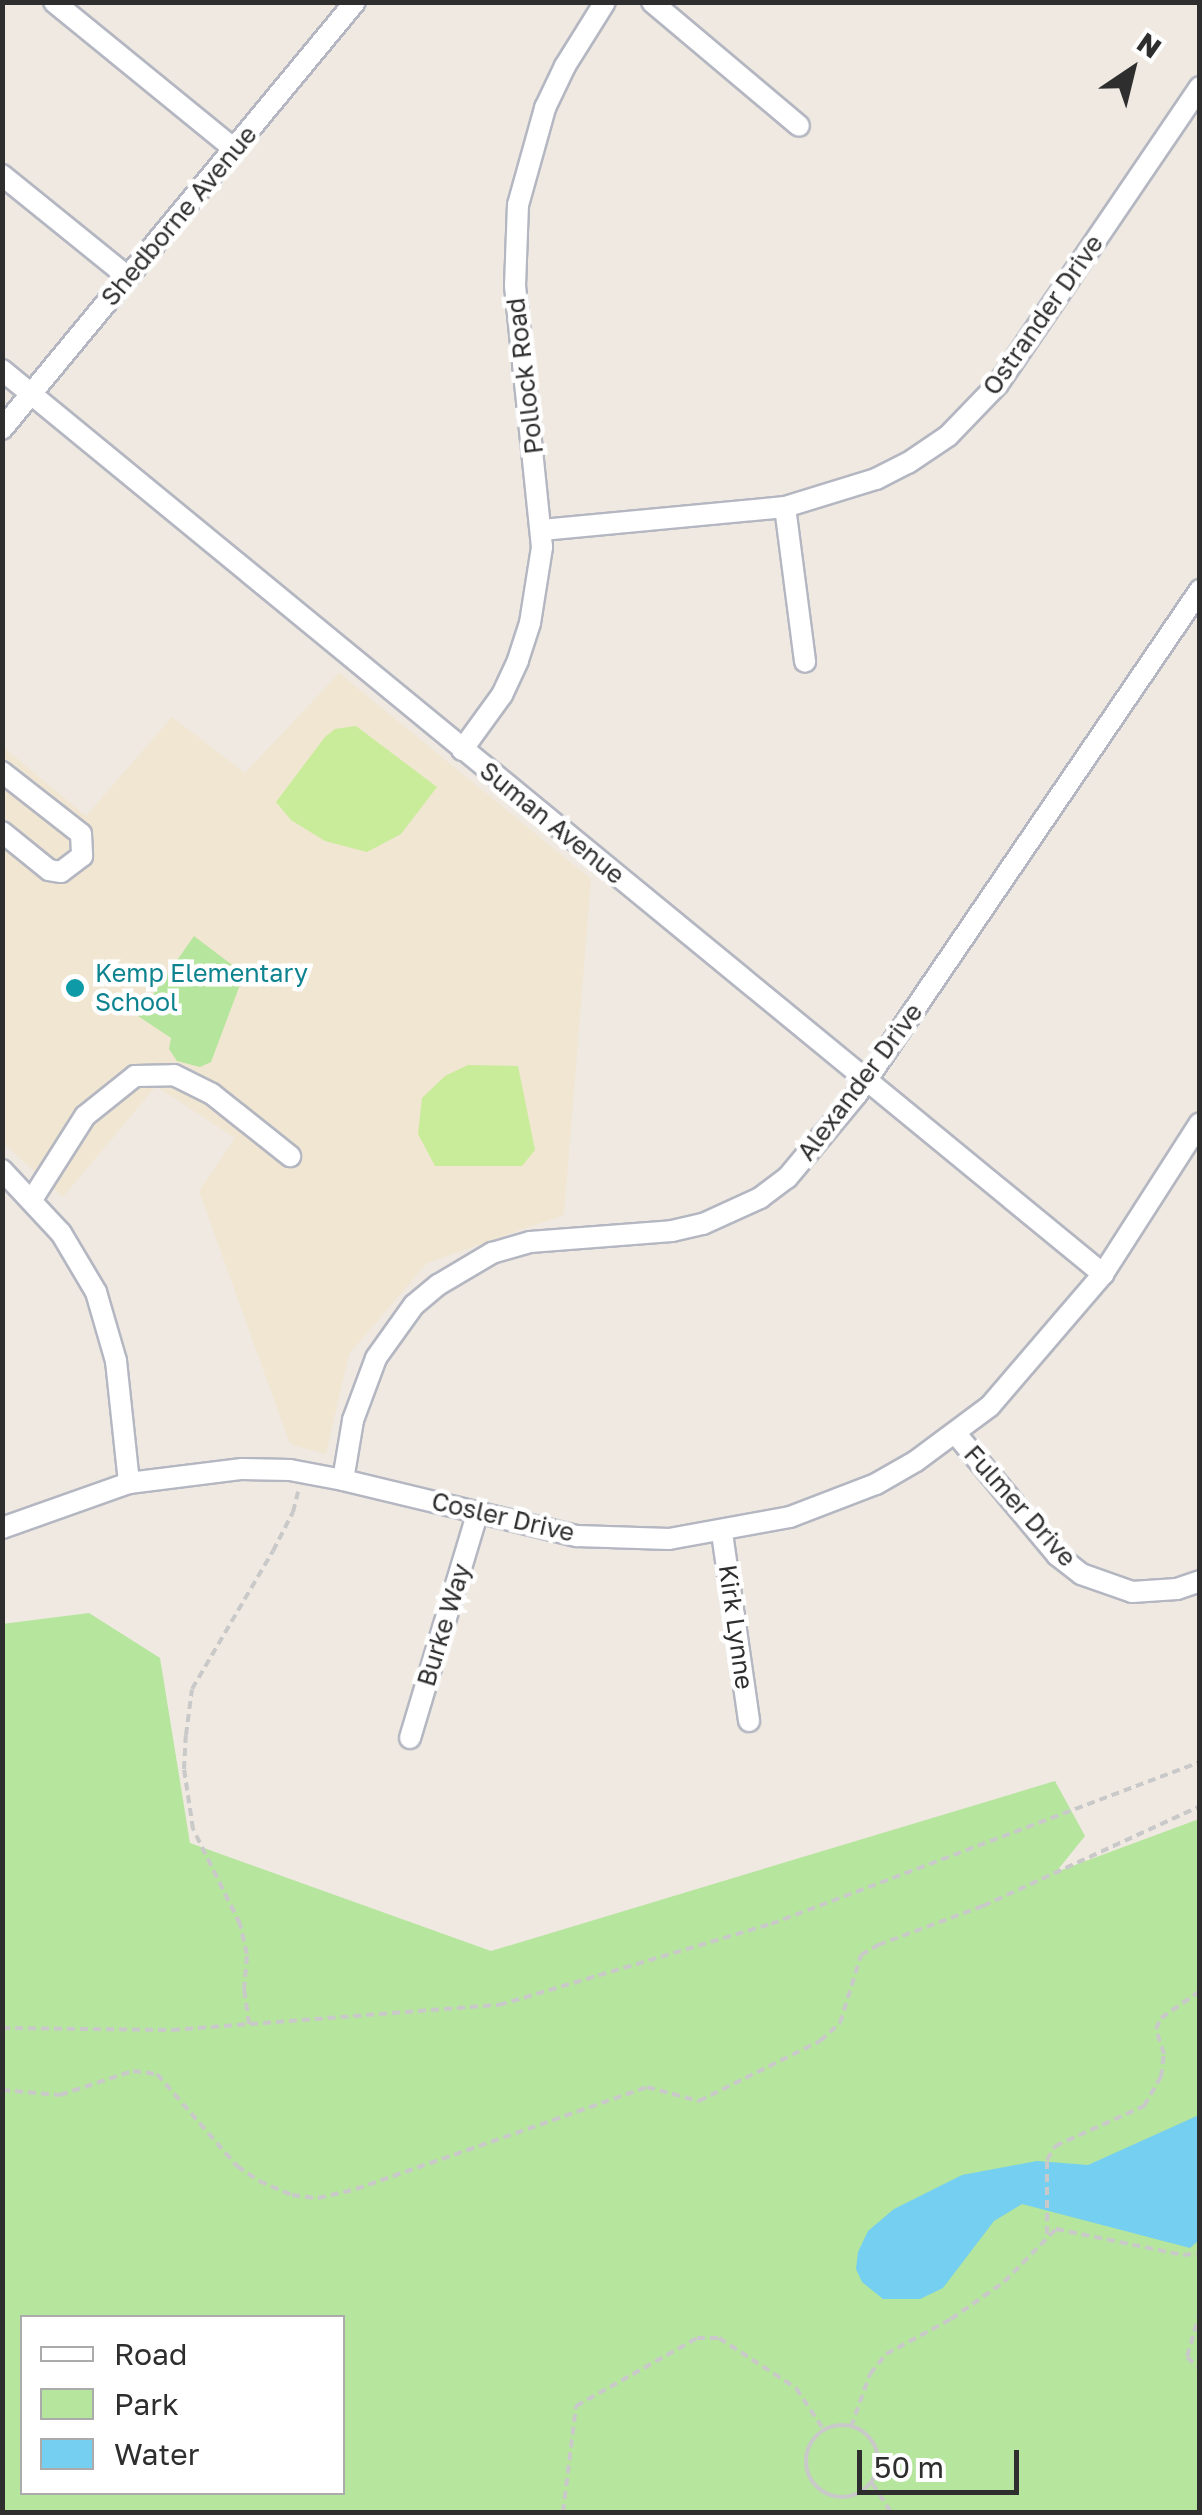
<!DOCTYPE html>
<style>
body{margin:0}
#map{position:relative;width:1202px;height:2515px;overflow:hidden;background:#efe9e1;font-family:"Golos Text",sans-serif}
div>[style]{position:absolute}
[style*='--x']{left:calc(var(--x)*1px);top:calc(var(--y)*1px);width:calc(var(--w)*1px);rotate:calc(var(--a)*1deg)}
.education>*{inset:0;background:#f0e6d1}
.green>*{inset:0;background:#b6e59e}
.pitch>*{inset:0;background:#c9ec9a}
.water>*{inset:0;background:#75cff0}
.path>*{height:4px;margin-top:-2px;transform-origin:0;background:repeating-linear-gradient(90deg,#c9c9c9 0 8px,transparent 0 13px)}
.path>.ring{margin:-2px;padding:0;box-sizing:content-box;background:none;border:4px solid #c9c9c9;border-radius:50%}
.roads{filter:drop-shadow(2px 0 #b4b7c1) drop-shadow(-2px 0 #b4b7c1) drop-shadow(0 2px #b4b7c1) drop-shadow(0 -2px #b4b7c1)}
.minor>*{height:20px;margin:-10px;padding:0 10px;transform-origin:10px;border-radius:10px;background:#fff}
.dots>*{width:28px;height:28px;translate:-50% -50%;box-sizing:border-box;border:5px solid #fff;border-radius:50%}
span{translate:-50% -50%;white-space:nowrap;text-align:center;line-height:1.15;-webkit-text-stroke:9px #fff;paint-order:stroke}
.street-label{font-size:25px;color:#2e2e2e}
.culture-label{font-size:25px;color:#0d838f}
.left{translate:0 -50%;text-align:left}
.frame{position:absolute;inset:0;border:5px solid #2e2e2e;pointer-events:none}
.legend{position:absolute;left:20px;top:2315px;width:325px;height:180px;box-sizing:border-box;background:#fff;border:2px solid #ababab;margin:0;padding:12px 18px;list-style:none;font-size:30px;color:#2e2e2e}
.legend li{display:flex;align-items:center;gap:20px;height:50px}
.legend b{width:50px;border:2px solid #ababab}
.north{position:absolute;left:1082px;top:20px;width:100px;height:100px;-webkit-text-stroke:8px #fff;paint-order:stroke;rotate:35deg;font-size:28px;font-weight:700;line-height:40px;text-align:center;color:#2e2e2e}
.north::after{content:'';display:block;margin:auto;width:35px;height:45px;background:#2e2e2e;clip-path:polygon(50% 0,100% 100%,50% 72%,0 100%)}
.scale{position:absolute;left:857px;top:2450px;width:162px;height:45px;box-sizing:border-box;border:5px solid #2e2e2e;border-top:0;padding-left:12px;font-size:30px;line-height:35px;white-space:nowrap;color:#2e2e2e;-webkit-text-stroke:8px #fff;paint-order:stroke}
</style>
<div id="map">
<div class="education">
<div style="clip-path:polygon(339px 673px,591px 879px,564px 1215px,427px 1263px,349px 1354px,326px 1454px,290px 1444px,199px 1191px,235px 1138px,156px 1086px,63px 1197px,3px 1143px,2px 746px,86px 816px,172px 717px,245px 773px)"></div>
</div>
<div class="green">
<div style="clip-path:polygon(194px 936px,244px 974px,211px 1062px,200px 1067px,177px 1061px,169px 1049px,171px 1038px,138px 1016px)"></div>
<div style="clip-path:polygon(evenodd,89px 1613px,160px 1658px,190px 1843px,491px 1951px,1055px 1781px,1085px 1836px,1056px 1872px,1199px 1819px,1199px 2512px,3px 2512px,2px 1624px,89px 1613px,22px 2318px,342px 2318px,342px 2492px,22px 2492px,22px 2318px)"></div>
</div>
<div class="pitch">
<div style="clip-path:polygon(356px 726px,437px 787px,401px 834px,367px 852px,325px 841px,291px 820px,276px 802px,325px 737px,335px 729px)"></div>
<div style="clip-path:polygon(468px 1065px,518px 1066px,535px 1150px,522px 1166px,435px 1166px,418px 1134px,422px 1098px,445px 1076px)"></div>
</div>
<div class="water">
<div style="clip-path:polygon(1199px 2115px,1199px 2240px,1190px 2248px,1022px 2204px,994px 2221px,943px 2288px,920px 2299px,883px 2299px,862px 2282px,856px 2269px,858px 2252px,868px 2231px,894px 2209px,962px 2175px,1037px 2161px,1088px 2165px)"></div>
</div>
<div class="path">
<div style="--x:249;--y:2024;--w:34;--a:-98"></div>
<div style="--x:244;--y:1990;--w:36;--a:-85"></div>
<div style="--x:247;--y:1954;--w:31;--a:-103"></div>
<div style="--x:240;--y:1924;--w:106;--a:-116.3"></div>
<div style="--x:193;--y:1829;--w:61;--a:-98.5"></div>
<div style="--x:184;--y:1769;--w:34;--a:-87"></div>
<div style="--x:186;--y:1735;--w:46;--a:-82.6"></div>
<div style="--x:192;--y:1689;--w:160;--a:-59.6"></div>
<div style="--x:273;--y:1551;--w:44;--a:-62.9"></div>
<div style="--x:293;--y:1512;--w:21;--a:-76"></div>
<div style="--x:2;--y:2028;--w:170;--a:0.7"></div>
<div style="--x:172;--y:2030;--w:328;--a:-4.4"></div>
<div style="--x:499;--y:2005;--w:284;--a:-16.6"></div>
<div style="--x:771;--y:1924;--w:459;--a:-20.7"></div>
<div style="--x:2;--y:2090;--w:58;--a:4.9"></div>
<div style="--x:60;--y:2095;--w:77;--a:-18.2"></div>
<div style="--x:133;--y:2071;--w:24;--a:7"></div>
<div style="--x:157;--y:2074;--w:122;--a:49"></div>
<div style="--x:237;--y:2166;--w:27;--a:34"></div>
<div style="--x:259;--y:2181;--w:36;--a:23"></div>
<div style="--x:292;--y:2195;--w:26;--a:7"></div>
<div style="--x:318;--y:2198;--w:39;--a:-13"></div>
<div style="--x:356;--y:2189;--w:308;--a:-19.3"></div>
<div style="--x:647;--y:2087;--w:54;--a:15.1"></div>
<div style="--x:699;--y:2101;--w:135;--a:-26.4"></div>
<div style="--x:820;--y:2041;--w:27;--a:-42"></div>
<div style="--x:840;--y:2023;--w:71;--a:-72.8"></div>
<div style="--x:861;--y:1955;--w:20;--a:-30"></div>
<div style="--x:878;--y:1945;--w:112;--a:-20.4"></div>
<div style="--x:983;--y:1906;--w:239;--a:-24.7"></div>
<div style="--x:1047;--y:2234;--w:74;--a:-90"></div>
<div style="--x:1047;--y:2160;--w:16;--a:-60"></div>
<div style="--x:1055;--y:2146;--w:98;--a:-24.2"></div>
<div style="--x:1144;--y:2106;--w:34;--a:-60"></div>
<div style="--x:1161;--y:2077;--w:23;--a:-83"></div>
<div style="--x:1164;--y:2054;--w:26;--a:-108"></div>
<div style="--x:1156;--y:2029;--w:12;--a:-66"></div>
<div style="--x:1161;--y:2018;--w:47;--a:-34.7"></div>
<div style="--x:1200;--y:2311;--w:48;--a:105.8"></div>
<div style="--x:1187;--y:2357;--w:18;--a:43"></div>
<div class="ring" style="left:806px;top:2425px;width:68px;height:68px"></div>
<div style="--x:851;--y:2427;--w:56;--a:-70.3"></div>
<div style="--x:870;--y:2374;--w:26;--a:-51"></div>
<div style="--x:886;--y:2354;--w:74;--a:-28.3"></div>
<div style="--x:951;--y:2319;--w:65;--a:-34.9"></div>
<div style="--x:1004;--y:2282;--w:74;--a:-45.5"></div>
<div style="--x:1056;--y:2229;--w:130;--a:11.6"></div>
<div style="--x:1183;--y:2255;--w:17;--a:-7"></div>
<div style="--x:872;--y:2483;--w:35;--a:57"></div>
<div style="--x:563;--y:2512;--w:107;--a:-83"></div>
<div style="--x:576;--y:2406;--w:139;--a:-29.3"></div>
<div style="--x:697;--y:2338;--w:22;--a:0"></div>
<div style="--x:719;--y:2338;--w:92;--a:33"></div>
<div style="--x:796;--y:2388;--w:50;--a:56.3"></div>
</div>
<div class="roads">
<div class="minor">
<div style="--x:54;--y:2;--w:232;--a:39.2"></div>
<div style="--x:652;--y:2;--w:192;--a:40.1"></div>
<div style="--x:2;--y:175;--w:162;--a:39"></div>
<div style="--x:2;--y:370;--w:1425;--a:39.39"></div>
<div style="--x:2;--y:429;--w:554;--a:-50.42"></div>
<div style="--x:785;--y:507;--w:156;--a:82.6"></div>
<div style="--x:542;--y:530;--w:244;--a:-5.4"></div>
<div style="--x:785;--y:507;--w:95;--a:-17.1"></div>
<div style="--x:876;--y:479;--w:36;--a:-27"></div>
<div style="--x:908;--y:463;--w:48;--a:-34"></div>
<div style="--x:948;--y:436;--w:72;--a:-46.1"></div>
<div style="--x:998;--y:384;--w:359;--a:-55.8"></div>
<div style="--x:462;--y:750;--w:68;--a:-54"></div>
<div style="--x:502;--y:695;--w:38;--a:-65"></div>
<div style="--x:518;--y:660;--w:39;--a:-72"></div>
<div style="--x:530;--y:623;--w:77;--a:-81"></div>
<div style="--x:542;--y:547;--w:262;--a:-95.9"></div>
<div style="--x:515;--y:286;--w:81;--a:-87.9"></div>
<div style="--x:518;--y:205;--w:101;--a:-74.4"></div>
<div style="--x:545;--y:108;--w:47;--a:-64.5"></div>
<div style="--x:565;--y:66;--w:75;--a:-58"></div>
<div style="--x:2;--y:772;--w:100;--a:38.1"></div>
<div style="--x:81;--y:834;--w:22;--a:87"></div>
<div style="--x:82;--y:856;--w:26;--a:143"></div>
<div style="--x:61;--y:872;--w:12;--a:-171"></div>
<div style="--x:49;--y:870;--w:60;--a:-141"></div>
<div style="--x:2;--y:1170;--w:86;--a:46.9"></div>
<div style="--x:61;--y:1233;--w:69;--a:59.3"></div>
<div style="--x:96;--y:1292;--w:72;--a:73.8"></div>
<div style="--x:116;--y:1361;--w:123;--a:83.9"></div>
<div style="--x:33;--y:1198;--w:97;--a:-57.6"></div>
<div style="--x:85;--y:1116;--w:64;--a:-38.7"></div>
<div style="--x:135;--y:1076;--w:39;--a:-1"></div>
<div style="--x:174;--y:1075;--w:42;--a:26.6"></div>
<div style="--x:212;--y:1094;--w:100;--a:38.5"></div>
<div style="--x:956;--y:1434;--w:158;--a:50.1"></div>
<div style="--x:1057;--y:1555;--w:31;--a:38"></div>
<div style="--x:1081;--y:1574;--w:54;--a:19.4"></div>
<div style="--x:1132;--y:1592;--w:45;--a:-3.8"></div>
<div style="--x:1177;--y:1589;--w:24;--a:-19"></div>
<div style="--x:343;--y:1480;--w:61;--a:-80.5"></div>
<div style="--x:353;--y:1420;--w:66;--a:-69.6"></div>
<div style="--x:376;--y:1358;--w:65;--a:-54.4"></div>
<div style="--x:414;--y:1305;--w:31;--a:-40"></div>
<div style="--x:438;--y:1285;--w:63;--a:-30.7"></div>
<div style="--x:492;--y:1253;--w:40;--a:-16"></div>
<div style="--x:530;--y:1242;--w:142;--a:-4.4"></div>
<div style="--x:672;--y:1231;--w:32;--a:-13"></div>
<div style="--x:703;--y:1224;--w:63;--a:-24.5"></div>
<div style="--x:760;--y:1198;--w:34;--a:-37"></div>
<div style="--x:787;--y:1178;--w:109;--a:-50.2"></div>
<div style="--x:857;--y:1094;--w:610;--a:-55.76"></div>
<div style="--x:2;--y:1528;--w:135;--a:-19.5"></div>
<div style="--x:129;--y:1483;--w:114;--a:-7.1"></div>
<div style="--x:242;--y:1469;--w:48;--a:1.2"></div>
<div style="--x:290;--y:1470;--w:54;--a:10.7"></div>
<div style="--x:343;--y:1480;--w:241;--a:13.5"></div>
<div style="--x:577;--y:1536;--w:92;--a:1.9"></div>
<div style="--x:669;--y:1539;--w:123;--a:-10.3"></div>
<div style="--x:790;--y:1517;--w:92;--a:-21"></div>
<div style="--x:876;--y:1484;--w:46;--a:-29.9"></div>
<div style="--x:916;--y:1461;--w:92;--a:-36.6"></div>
<div style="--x:990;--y:1406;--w:174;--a:-49.4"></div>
<div style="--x:1103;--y:1274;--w:179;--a:-57.3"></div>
<div style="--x:722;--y:1533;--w:190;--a:81.8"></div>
<div style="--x:410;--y:1738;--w:236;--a:-73.3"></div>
</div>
</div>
<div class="dots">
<div style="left:75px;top:988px;background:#0f9aa8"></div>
</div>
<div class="street-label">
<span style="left:179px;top:216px;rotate:-50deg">Shedborne Avenue</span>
<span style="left:1043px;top:315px;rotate:-55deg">Ostrander Drive</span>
<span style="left:525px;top:376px;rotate:-97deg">Pollock Road</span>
<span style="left:552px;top:823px;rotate:39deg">Suman Avenue</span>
<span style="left:860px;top:1082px;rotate:-53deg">Alexander Drive</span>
<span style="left:1020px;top:1506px;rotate:48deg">Fulmer Drive</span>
<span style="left:503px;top:1517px;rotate:13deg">Cosler Drive</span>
<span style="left:444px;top:1625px;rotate:-73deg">Burke Way</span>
<span style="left:736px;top:1627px;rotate:82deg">Kirk Lynne</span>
</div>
<div class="culture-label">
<span class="left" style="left:95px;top:988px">Kemp Elementary<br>School</span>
</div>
<div class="frame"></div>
<ul class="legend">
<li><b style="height:12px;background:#fff"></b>Road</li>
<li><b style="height:28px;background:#b6e59e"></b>Park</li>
<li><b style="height:28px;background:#75cff0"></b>Water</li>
</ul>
<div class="north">N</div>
<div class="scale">50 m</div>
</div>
